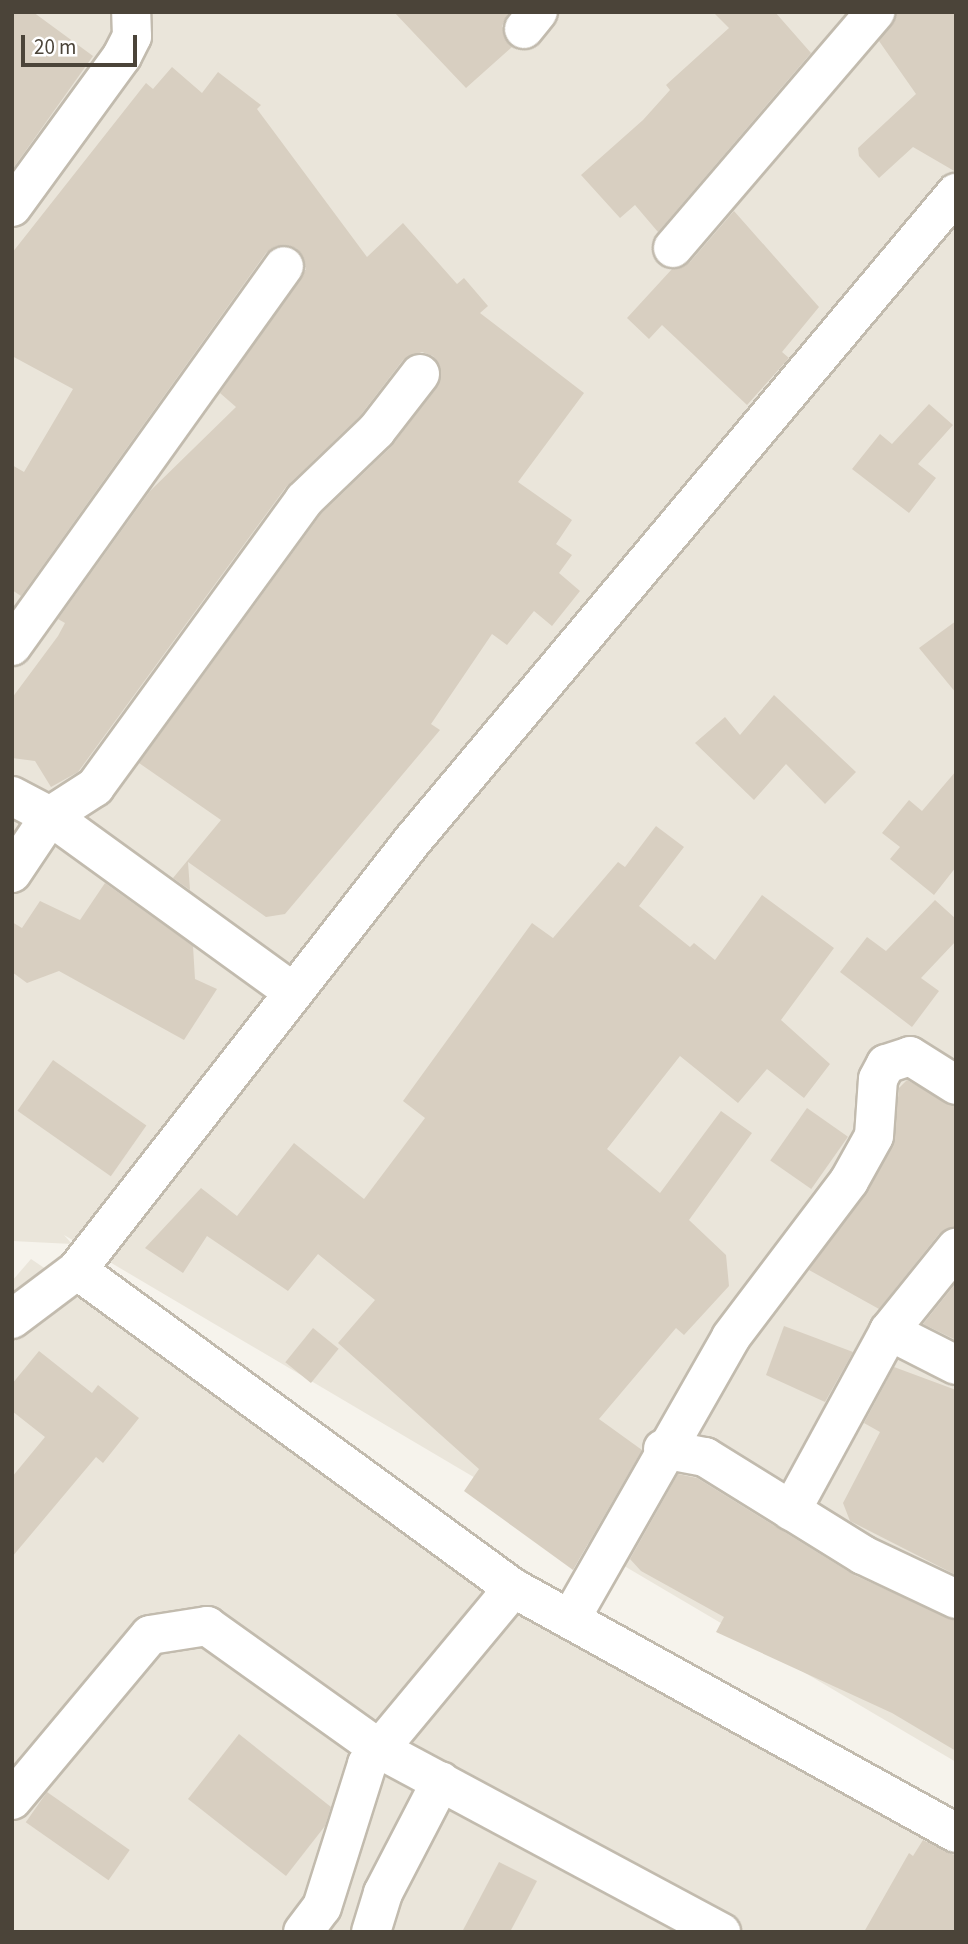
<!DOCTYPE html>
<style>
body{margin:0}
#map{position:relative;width:968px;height:1944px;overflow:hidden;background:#f6f3ec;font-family:"Source Sans 3",sans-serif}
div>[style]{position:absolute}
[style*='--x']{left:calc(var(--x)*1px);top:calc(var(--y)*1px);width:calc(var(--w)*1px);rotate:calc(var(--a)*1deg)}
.residential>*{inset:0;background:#eae5da}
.building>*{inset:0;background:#d8cfc1;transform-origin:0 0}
.roads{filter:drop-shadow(2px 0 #c2bbae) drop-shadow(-2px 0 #c2bbae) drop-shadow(0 2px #c2bbae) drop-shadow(0 -2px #c2bbae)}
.minor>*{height:38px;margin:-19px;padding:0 19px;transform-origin:19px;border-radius:19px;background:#fff}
span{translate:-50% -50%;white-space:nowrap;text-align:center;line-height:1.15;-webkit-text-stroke:5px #fff;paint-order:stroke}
.frame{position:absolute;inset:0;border:14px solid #4b4439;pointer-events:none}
.scale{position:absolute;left:21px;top:35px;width:116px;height:32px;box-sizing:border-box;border:4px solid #4b4439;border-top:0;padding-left:9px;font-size:21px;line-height:24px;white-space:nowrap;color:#4b4439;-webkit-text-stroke:5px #fff;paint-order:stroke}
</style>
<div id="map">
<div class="residential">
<div style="clip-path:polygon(12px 12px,956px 12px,956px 1762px,64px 1235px,72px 1244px,12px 1241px)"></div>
<div style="clip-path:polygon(31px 1259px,598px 1642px,956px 1841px,956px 1932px,12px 1932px,12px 1281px)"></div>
</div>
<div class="building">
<div style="clip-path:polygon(12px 12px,33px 12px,93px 56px,12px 170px)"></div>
<div style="clip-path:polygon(394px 12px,509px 12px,502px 26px,512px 47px,466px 88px)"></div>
<div style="clip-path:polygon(713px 12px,775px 12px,811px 53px,658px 232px,635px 205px,620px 218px,581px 175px,643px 120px,670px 90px,666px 85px,729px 28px)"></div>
<div style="clip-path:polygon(896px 12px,956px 12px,956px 172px,913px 147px,879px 178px,859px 156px,858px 148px,916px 94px,879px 41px)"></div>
<div style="clip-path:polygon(172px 67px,202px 93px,218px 72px,261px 105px,257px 109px,367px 257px,403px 223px,457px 284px,464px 278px,488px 306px,480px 313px,584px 393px,518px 482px,572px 520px,556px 544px,572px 555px,559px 573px,580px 591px,552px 626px,534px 611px,507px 645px,492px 634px,431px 724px,440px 730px,285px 914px,266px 917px,188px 862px,190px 890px,173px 878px,221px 820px,139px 763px,321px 514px,391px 447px,437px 387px,440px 366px,433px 356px,422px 352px,403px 360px,360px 416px,286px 487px,78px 772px,51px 787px,35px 761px,12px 758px,12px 698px,58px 636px,65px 623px,58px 619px,150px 491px,236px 407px,220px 393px,306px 269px,296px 248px,276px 246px,266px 253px,21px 596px,12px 590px,12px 465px,24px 472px,73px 389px,12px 356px,12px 253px,146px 83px,153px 89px)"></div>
<div style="clip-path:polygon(734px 211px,819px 307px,782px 352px,789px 358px,747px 405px,662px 325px,649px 339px,627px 318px,672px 269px,690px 262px)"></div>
<div style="clip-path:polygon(929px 404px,953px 425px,918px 464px,936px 478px,909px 513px,852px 469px,880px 434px,892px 444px)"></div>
<div style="clip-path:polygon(956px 621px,956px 693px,919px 648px)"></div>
<div style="clip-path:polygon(774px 695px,856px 772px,825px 804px,786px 764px,754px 800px,695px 743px,725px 717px,740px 735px)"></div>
<div style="clip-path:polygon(956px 771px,956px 867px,934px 895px,890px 859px,900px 847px,882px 833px,909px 800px,922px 811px)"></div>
<div style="clip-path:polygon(656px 826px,684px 847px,639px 906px,690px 947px,694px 943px,715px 960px,762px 895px,834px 948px,781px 1020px,830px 1064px,804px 1098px,767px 1069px,738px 1103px,680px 1056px,607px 1149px,660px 1193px,721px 1111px,752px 1133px,689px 1220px,726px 1255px,729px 1286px,684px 1335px,676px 1328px,599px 1419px,642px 1450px,573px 1570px,464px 1491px,479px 1469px,338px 1343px,375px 1300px,318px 1254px,288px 1291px,207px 1236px,183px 1273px,145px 1248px,201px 1188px,237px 1216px,294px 1143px,364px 1199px,425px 1118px,403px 1101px,532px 923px,553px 938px,618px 862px,625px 867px)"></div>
<div style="clip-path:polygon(105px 883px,193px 946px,195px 979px,217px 989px,184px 1040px,59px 971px,27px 983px,12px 972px,12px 922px,22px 928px,40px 901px,80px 920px)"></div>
<div style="clip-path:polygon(935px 900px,956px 919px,956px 941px,921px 978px,939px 991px,912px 1027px,840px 972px,867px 937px,886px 951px)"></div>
<div style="left:53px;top:1060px;width:114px;height:62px;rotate:35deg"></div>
<div style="clip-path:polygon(907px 1080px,956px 1107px,956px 1227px,939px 1234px,879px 1309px,809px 1270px,893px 1147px,899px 1088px)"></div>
<div style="left:807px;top:1108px;width:50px;height:64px;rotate:35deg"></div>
<div style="clip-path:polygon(956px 1283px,956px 1340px,923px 1324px)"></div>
<div style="clip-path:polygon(784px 1326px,853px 1352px,825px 1402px,766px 1375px)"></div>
<div style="left:313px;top:1328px;width:33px;height:44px;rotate:39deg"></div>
<div style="clip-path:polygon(39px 1351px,92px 1393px,98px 1385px,139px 1418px,103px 1463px,96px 1457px,12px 1557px,12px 1477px,45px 1437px,12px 1411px,12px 1384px)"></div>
<div style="clip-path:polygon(894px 1367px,956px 1390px,956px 1575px,850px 1521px,843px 1503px,880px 1432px,864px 1423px)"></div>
<div style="clip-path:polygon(678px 1474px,697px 1478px,854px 1575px,956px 1621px,956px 1751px,892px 1713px,716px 1632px,724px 1617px,641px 1571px,630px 1559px)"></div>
<div style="clip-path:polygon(239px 1734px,331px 1807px,325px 1826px,286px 1876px,188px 1799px)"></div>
<div style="left:47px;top:1792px;width:101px;height:37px;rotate:35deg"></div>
<div style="clip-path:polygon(923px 1840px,956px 1856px,956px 1932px,864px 1932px,909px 1853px,913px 1856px)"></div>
<div style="clip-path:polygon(499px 1862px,537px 1881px,510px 1932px,462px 1932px)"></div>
</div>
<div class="roads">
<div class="minor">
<div style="--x:524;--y:29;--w:22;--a:-51"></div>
<div style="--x:12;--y:207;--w:187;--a:-53.9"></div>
<div style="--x:122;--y:56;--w:22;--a:-63"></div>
<div style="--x:132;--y:36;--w:24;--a:-92"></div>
<div style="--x:673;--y:248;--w:311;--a:-49.4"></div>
<div style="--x:12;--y:646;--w:467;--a:-54.4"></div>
<div style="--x:12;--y:796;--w:43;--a:27.8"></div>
<div style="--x:50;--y:816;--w:299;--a:35.9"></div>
<div style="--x:12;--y:873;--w:69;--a:-56.3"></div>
<div style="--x:50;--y:816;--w:54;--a:-32.8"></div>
<div style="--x:95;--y:787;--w:355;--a:-53.9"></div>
<div style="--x:304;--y:500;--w:100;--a:-43.8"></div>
<div style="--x:376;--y:431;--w:72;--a:-52.3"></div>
<div style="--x:77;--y:1270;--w:540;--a:36.11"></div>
<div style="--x:513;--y:1588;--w:506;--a:28.94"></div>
<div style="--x:12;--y:1319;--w:81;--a:-37"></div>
<div style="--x:77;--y:1270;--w:546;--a:-52"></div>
<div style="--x:413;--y:840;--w:845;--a:-49.99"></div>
<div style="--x:889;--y:1331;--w:75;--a:26.9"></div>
<div style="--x:663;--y:1449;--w:43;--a:10.8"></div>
<div style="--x:705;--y:1457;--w:186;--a:31.8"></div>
<div style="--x:863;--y:1555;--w:103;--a:25.3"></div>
<div style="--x:791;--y:1511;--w:205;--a:-61.4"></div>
<div style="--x:889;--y:1331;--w:107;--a:-51.1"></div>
<div style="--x:571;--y:1618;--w:323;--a:-60.3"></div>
<div style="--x:731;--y:1337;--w:196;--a:-52.9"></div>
<div style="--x:849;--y:1181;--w:51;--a:-60.9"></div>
<div style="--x:874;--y:1136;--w:57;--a:-86"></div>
<div style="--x:878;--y:1079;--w:17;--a:-62"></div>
<div style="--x:886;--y:1064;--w:25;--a:-18"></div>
<div style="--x:910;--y:1056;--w:54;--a:32.2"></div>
<div style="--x:12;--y:1800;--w:215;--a:-50.1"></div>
<div style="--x:150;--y:1635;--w:58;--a:-9"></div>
<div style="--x:207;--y:1626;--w:214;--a:35.5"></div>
<div style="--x:381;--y:1750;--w:386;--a:28.2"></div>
<div style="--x:303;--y:1932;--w:31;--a:-53"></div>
<div style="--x:322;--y:1907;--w:150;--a:-72.5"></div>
<div style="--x:367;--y:1764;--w:229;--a:-50.3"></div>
<div style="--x:371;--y:1932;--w:41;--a:-72.9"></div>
<div style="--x:383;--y:1893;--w:126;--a:-62.6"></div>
</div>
</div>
<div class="frame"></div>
<div class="scale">20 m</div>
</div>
